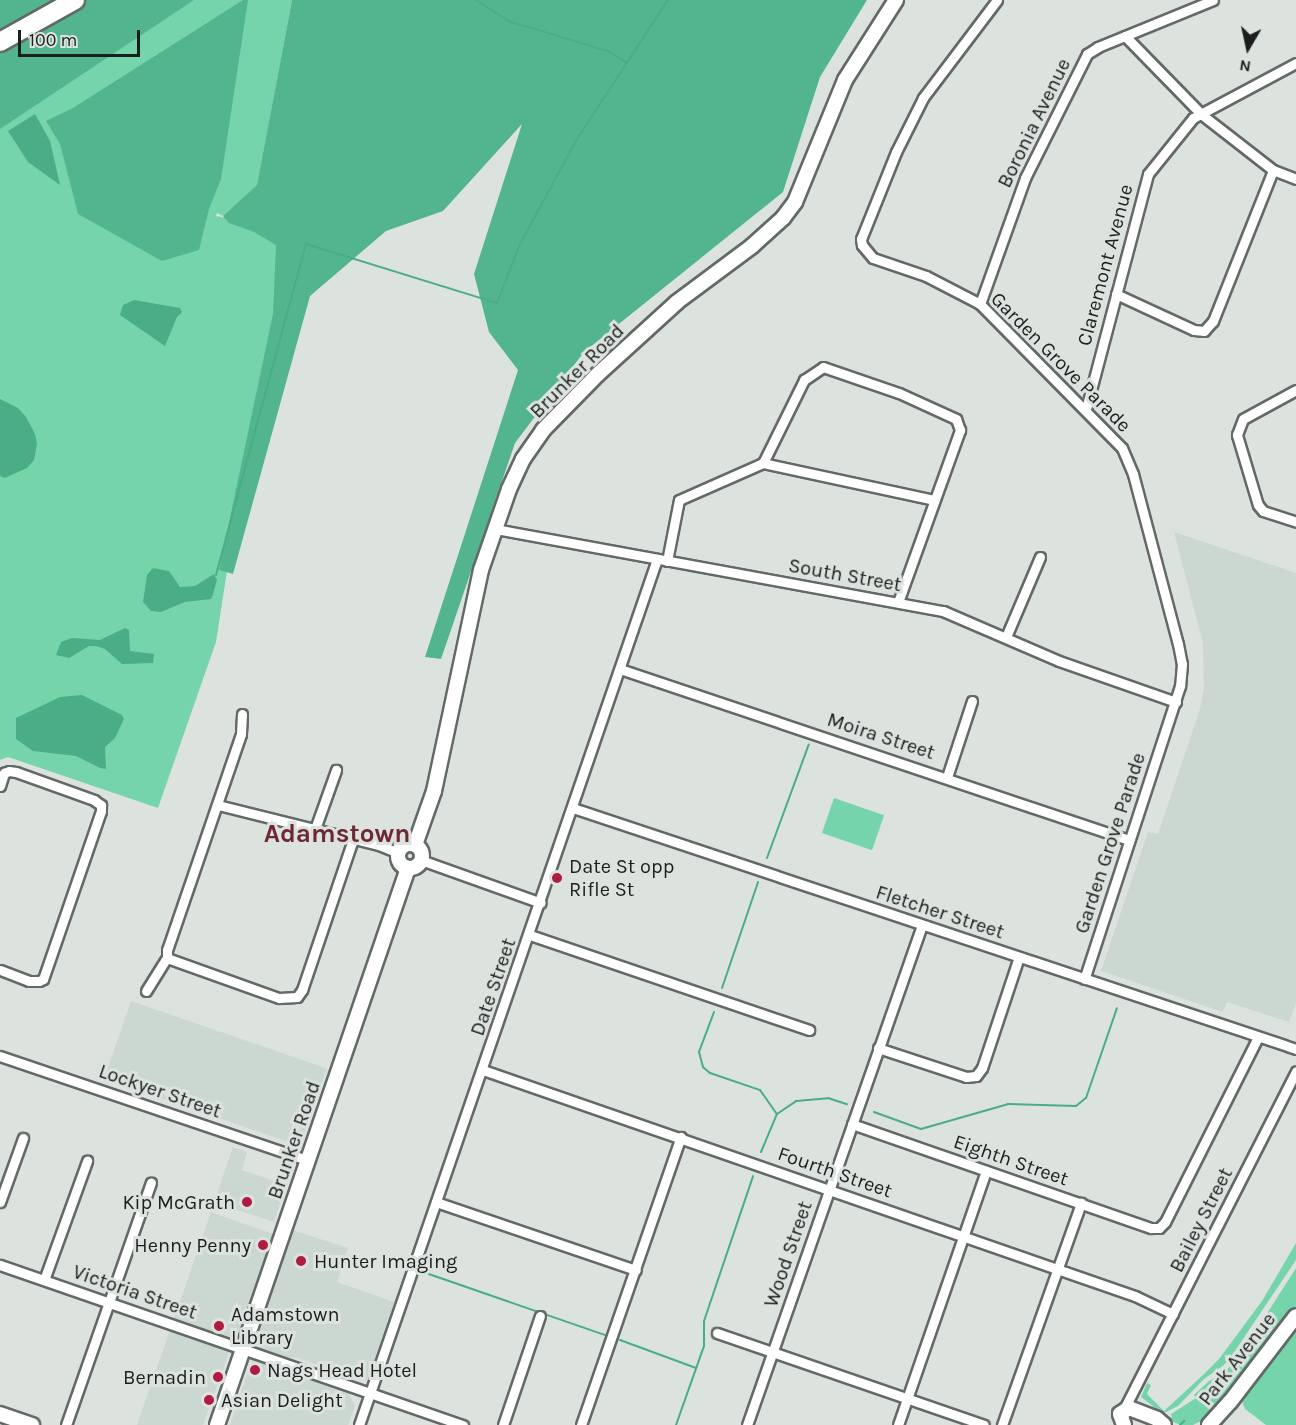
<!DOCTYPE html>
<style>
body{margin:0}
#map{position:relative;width:1296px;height:1425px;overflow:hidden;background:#dce3df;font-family:Karla,sans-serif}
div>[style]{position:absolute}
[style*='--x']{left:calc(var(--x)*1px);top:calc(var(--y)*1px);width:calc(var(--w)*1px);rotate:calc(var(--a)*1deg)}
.built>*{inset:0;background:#cad8d1;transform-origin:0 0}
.green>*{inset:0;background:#76d4ab;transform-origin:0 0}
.forest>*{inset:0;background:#53b58d}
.water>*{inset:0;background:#4aad85}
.stream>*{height:2px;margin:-1px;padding:0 1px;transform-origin:1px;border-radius:1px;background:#4aad85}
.roads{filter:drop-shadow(2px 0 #636966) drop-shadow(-2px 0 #636966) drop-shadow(0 2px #636966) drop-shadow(0 -2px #636966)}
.street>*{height:9px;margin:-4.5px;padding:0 4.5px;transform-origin:4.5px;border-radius:4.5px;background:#fff}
.secondary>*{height:14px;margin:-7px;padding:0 7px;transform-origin:7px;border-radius:7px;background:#fff}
.secondary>.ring{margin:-7px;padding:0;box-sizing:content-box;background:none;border:14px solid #fff;border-radius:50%}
.highway>*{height:18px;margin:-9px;padding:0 9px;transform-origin:9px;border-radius:9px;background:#fff}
.dots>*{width:16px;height:16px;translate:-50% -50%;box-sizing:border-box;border:3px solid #dce3df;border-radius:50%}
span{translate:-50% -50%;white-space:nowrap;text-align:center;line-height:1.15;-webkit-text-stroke:6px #dce3df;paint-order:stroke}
.street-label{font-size:20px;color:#1b1e1d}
.poi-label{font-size:20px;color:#1b1e1d}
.left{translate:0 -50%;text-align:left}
.right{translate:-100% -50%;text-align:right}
.district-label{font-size:26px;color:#6e2832;font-weight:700}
.north{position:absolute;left:1218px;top:18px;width:60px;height:60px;-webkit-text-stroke:4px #dce3df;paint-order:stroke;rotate:189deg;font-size:16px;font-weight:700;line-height:24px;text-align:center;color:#1b1e1d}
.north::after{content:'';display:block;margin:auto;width:21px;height:27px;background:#1b1e1d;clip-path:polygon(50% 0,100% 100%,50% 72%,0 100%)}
.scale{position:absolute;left:18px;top:30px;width:122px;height:27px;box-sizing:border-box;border:3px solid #1b1e1d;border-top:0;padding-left:8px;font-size:18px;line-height:21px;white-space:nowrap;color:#1b1e1d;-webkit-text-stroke:4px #dce3df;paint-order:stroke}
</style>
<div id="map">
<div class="built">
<div style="clip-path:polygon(1174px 532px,1296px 573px,1296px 1003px,1289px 1022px,1227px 1002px,1223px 1012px,1101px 971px,1148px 832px,1158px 834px,1200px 709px,1204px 687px,1203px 643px)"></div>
<div style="left:131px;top:1001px;width:207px;height:82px;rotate:19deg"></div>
<div style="clip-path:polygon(233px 1147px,247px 1152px,242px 1170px,286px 1185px,274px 1222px,214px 1202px)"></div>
<div style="clip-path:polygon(211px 1212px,273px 1234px,277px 1225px,348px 1248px,337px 1282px,394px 1302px,368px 1379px,361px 1380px,298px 1358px,229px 1352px,203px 1425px,137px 1425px)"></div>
<div style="clip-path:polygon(252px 1360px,349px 1394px,355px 1406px,348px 1425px,230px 1425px)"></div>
</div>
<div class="green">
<div style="clip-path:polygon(194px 0,292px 0,257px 186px,223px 216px,217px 213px,216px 216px,305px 231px,232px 539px,216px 642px,158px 808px,8px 757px,0 760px,0 119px)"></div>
<div style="left:834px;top:798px;width:53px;height:37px;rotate:19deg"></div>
<div style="clip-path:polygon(1296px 1243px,1296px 1260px,1227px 1363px,1204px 1379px,1178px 1406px,1166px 1412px,1158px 1410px,1141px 1397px,1147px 1383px,1151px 1385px,1147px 1394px,1164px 1411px,1203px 1375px,1219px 1359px,1262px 1301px)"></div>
<div style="clip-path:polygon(1296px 1268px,1296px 1306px,1235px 1388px,1207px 1418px,1193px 1425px,1181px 1425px,1160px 1417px,1172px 1417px,1171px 1414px,1196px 1398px,1194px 1395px,1209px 1381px,1226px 1371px,1247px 1345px)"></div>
<div style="clip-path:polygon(1296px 1322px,1296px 1425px,1266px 1425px,1245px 1409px,1241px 1399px)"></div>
</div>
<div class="forest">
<div style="clip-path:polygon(0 0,194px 0,0 129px)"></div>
<div style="clip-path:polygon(243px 0,248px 0,221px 179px,209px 209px,199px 250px,162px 261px,78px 214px,60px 144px,46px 121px,73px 108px)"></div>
<div style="clip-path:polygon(292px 0,867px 0,820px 77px,783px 192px,584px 352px,515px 443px,441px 659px,425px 657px,518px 370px,489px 332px,474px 274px,522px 124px,443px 211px,386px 231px,310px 296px,233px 574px,219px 570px,273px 314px,276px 245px,254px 232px,229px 223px,223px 216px,257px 185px)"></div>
</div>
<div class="water">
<div style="clip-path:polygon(35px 114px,50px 141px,60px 185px,28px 162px,8px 131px)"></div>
<div style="clip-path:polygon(134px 300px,180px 308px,182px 312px,177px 317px,165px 346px,120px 315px,123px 305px)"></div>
<div style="clip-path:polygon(0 399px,18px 408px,26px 417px,35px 434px,37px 444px,34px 460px,27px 468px,5px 478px,0 476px)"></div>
<div style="clip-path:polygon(153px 568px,169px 571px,180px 587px,195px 586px,214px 574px,217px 580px,213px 594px,211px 599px,185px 602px,161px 612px,151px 611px,143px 602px,147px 575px)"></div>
<div style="clip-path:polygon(125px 628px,129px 630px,130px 651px,154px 654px,153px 663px,122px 664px,105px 649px,96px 646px,89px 646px,69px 658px,56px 655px,61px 642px,72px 638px,100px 640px)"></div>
<div style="clip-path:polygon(82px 695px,122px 715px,124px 719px,115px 738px,105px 747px,106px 769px,100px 768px,76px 756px,33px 751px,16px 739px,16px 718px,60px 697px)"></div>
</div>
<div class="stream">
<div style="--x:476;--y:0;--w:38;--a:33"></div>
<div style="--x:508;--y:21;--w:104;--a:16.7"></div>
<div style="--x:608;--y:51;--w:22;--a:32"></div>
<div style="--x:216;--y:575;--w:343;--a:-74.8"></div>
<div style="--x:306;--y:244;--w:200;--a:17.2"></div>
<div style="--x:497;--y:303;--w:63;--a:-68.7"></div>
<div style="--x:520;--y:244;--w:119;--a:-61.5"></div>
<div style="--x:577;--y:139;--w:166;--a:-56.8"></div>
<div style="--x:767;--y:858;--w:121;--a:-69.8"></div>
<div style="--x:722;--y:988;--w:112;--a:-71.2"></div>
<div style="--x:714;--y:1012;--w:43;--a:110.6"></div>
<div style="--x:699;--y:1052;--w:16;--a:75"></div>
<div style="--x:703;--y:1067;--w:9;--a:41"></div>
<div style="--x:710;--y:1073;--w:53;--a:18.8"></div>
<div style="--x:760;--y:1090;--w:29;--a:55"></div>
<div style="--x:874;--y:1112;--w:50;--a:19.9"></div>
<div style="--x:921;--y:1129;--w:91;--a:-16"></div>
<div style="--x:1008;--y:1104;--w:68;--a:1.7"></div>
<div style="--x:1076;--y:1106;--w:13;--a:-39"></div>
<div style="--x:1086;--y:1098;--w:95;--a:-71"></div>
<div style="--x:761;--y:1152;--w:41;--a:-67.2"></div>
<div style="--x:777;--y:1114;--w:23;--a:-34"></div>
<div style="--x:796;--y:1101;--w:32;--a:-5"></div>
<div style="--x:828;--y:1098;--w:20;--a:18"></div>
<div style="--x:423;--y:1272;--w:196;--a:19.1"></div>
<div style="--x:620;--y:1340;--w:81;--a:20.2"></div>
<div style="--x:676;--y:1425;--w:84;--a:-70.5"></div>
<div style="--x:704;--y:1346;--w:25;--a:-90"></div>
<div style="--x:704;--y:1321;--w:153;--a:-71.3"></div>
<div style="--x:1180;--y:1425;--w:6;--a:-45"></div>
</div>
<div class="roads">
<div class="street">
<div style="--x:997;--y:0;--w:123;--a:127.1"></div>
<div style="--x:923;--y:98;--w:60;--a:116.6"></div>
<div style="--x:896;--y:152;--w:94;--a:111.9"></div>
<div style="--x:861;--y:239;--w:6;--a:81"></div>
<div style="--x:862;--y:245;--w:17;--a:50"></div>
<div style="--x:873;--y:258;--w:56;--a:18.8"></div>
<div style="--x:926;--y:276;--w:61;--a:27.4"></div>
<div style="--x:980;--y:304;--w:202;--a:45.4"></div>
<div style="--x:1122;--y:448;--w:28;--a:67"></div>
<div style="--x:1133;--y:474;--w:176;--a:75.2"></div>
<div style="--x:1178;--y:644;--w:20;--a:79"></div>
<div style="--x:1182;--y:664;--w:22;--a:95"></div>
<div style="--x:1180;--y:686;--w:308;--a:108.1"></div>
<div style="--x:1125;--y:36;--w:109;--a:45.7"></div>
<div style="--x:1201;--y:114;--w:91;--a:37.9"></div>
<div style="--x:1273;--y:170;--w:25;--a:21"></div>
<div style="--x:1116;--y:294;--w:86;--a:24.8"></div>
<div style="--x:1194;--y:330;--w:10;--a:6"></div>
<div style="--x:1204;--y:331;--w:13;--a:-48"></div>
<div style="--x:1213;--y:321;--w:162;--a:-68.3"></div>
<div style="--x:980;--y:304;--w:134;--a:-70.3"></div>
<div style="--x:1025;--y:178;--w:139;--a:-63.4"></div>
<div style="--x:1087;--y:54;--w:13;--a:-32"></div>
<div style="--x:1098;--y:47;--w:124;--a:-22.2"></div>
<div style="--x:1296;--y:390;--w:60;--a:151.3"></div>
<div style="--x:1243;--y:419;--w:17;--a:111"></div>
<div style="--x:1237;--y:435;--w:73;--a:73.3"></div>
<div style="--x:1258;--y:505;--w:8;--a:50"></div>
<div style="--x:1263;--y:511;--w:35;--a:18"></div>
<div style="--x:1086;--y:409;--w:243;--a:-75.2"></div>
<div style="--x:1148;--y:174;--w:72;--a:-51.2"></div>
<div style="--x:1193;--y:118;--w:117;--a:-28.1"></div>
<div style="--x:763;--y:463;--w:175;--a:12.2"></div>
<div style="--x:495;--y:529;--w:455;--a:10.4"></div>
<div style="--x:943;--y:611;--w:126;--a:23.3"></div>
<div style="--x:1059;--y:661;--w:124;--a:19.3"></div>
<div style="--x:667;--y:561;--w:62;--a:-78.9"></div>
<div style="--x:679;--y:500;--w:92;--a:-23.8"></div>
<div style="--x:763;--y:463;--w:93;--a:-63.7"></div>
<div style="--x:804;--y:380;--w:23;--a:-34"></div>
<div style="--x:823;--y:367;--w:80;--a:18.9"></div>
<div style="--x:899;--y:393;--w:63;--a:24.5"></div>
<div style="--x:956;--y:419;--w:12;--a:70"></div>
<div style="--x:960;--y:430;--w:183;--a:109.8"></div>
<div style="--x:1006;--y:637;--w:87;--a:-67"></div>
<div style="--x:620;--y:669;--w:537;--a:18.57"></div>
<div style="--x:242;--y:714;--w:20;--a:93"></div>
<div style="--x:241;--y:734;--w:228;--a:108.9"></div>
<div style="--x:167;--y:950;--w:8;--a:90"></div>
<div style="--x:167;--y:958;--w:119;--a:19.7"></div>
<div style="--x:279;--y:998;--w:18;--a:-3"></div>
<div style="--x:297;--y:997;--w:9;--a:-54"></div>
<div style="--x:302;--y:990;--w:159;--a:-71.3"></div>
<div style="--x:947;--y:777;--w:80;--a:-71.8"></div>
<div style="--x:0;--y:786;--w:14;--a:-73"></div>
<div style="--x:4;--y:773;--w:5;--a:-22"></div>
<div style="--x:9;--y:771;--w:7;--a:8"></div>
<div style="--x:16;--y:772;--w:83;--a:19.7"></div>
<div style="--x:94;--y:800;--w:9;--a:36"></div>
<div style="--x:101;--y:805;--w:6;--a:90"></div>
<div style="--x:101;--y:811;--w:178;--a:109"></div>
<div style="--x:43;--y:979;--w:4;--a:153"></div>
<div style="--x:39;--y:981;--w:10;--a:180"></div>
<div style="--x:29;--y:981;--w:31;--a:-159"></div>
<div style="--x:218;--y:805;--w:166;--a:14"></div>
<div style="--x:379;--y:845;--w:22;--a:22"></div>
<div style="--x:573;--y:808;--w:762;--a:18.43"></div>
<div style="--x:315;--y:829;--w:63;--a:-70.4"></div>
<div style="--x:421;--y:860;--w:127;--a:19.7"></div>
<div style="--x:530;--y:935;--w:295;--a:18.8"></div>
<div style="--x:146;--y:991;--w:39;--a:-58"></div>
<div style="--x:878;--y:1048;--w:93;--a:18.2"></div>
<div style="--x:966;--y:1077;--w:10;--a:-6"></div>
<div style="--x:976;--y:1076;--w:10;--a:-53"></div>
<div style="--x:982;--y:1068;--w:117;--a:-71.6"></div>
<div style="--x:0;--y:1056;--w:325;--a:18.7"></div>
<div style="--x:483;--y:1070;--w:690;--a:19.12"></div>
<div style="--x:1135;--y:1296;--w:42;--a:25.3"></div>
<div style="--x:852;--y:1124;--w:317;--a:19.2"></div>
<div style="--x:1151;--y:1228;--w:8;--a:0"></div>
<div style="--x:1159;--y:1228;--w:8;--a:-45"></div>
<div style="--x:1165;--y:1222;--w:207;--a:-63.3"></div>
<div style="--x:0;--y:1202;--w:68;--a:-70.2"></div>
<div style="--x:436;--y:1202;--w:211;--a:18.8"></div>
<div style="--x:0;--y:1265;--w:490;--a:19.1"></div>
<div style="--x:44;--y:1280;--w:127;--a:-70.1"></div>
<div style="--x:717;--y:1333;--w:282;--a:19"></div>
<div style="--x:1124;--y:1409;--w:379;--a:-63"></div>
<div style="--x:66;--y:1425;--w:257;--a:-70.7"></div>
<div style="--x:359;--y:1425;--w:916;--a:-71.01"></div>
<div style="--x:503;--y:1425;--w:115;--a:-71.3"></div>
<div style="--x:581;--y:1425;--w:305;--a:-70.9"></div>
<div style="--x:747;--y:1425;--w:530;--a:-70.71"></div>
<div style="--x:898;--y:1425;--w:269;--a:-70.9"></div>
<div style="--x:1002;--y:1425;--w:236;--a:-70.4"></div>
</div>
<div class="secondary">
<div class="ring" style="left:398px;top:844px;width:10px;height:10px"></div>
<div style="--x:415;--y:845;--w:57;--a:-70.6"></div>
<div style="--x:434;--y:791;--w:226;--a:-78"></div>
<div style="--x:481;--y:570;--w:86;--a:-70.9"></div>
<div style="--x:509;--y:489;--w:33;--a:-65"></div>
<div style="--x:523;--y:459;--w:35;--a:-55"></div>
<div style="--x:543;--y:430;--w:78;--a:-45.5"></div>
<div style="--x:598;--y:374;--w:107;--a:-42.3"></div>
<div style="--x:677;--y:302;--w:94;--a:-36.7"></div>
<div style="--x:752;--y:246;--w:42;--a:-42.1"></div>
<div style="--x:783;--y:218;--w:20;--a:-53"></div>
<div style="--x:795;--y:202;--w:132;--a:-67.7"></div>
<div style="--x:845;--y:80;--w:95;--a:-57.5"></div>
<div style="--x:0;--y:1414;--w:34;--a:19"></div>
<div style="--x:217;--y:1425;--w:589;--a:-71.07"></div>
<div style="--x:1124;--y:1425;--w:12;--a:-110"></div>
<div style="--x:1120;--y:1414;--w:11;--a:-34"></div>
<div style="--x:1129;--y:1408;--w:30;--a:21"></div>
<div style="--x:1157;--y:1419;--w:9;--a:41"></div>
<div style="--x:1209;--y:1425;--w:31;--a:-48"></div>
<div style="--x:1230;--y:1402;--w:108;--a:-52.5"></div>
</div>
<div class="highway">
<div style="--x:0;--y:42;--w:86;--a:-29.2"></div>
</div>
</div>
<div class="dots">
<div style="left:557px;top:878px;background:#b01c41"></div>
<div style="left:247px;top:1202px;background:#b01c41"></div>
<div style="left:263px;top:1245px;background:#b01c41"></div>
<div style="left:301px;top:1261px;background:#b01c41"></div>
<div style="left:219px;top:1326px;background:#b01c41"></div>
<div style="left:255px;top:1370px;background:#b01c41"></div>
<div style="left:218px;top:1377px;background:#b01c41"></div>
<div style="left:209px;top:1400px;background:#b01c41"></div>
</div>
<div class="street-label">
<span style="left:1034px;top:123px;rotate:-64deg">Boronia Avenue</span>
<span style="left:1105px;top:265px;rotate:-75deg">Claremont Avenue</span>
<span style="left:1061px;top:362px;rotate:45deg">Garden Grove Parade</span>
<span style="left:577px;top:371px;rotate:-45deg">Brunker Road</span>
<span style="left:845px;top:575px;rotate:10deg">South Street</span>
<span style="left:881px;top:736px;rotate:18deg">Moira Street</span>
<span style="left:1110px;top:843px;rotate:-72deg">Garden Grove Parade</span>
<span style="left:940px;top:912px;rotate:18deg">Fletcher Street</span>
<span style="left:493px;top:987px;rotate:-71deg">Date Street</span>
<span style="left:160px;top:1091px;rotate:19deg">Lockyer Street</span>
<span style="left:294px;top:1140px;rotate:-71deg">Brunker Road</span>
<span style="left:1011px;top:1160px;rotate:19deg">Eighth Street</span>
<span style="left:835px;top:1172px;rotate:19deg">Fourth Street</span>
<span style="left:1201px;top:1220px;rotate:-63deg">Bailey Street</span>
<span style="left:788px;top:1254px;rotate:-71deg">Wood Street</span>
<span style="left:135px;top:1292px;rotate:19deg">Victoria Street</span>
<span style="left:1237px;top:1359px;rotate:-52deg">Park Avenue</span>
</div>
<div class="poi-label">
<span class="left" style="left:569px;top:878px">Date St opp<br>Rifle St</span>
<span class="right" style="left:235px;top:1202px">Kip McGrath</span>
<span class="right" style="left:251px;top:1245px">Henny Penny</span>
<span class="left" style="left:314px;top:1261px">Hunter Imaging</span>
<span class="left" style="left:231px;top:1326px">Adamstown<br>Library</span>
<span class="left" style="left:267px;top:1370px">Nags Head Hotel</span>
<span class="right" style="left:206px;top:1377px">Bernadin</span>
<span class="left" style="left:221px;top:1400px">Asian Delight</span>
</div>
<div class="district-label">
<span style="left:337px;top:834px">Adamstown</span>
</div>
<div class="north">N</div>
<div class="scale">100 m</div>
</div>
